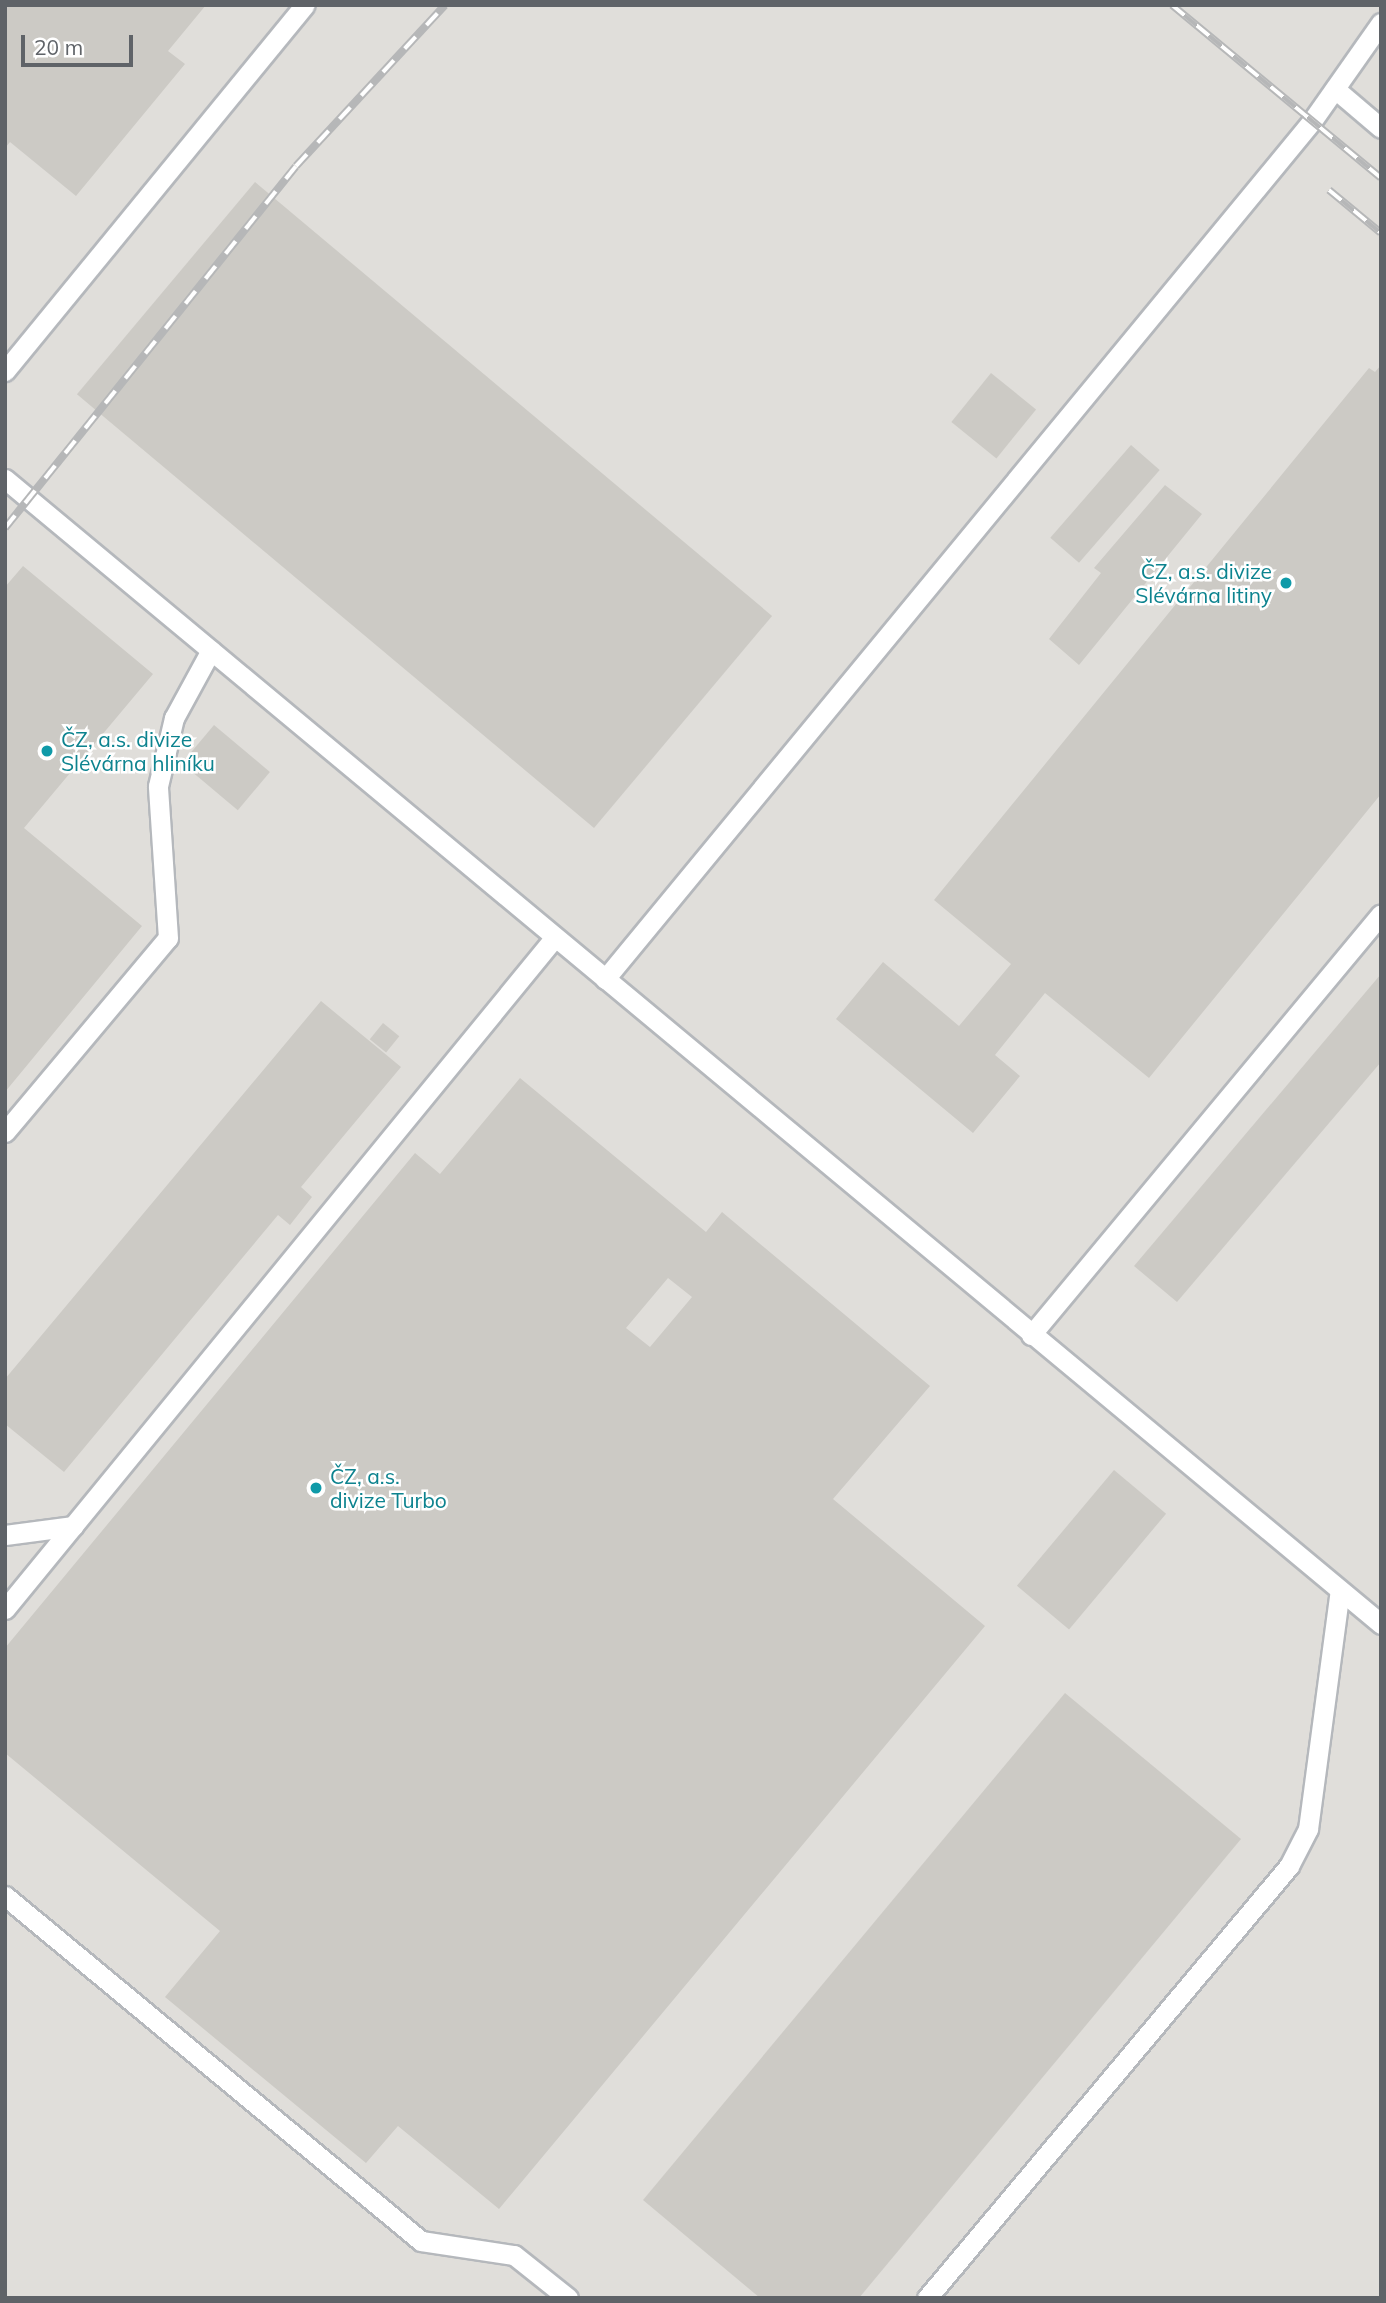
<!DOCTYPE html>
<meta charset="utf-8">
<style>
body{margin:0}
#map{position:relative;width:1386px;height:2303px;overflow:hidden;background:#f1efe8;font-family:Mulish,sans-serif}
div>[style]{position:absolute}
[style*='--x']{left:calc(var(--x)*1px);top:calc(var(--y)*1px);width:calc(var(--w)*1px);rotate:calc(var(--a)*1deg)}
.industrial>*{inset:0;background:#e0deda;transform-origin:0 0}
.building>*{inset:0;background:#cccac5;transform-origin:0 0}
.roads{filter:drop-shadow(2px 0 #b5b8bc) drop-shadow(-2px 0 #b5b8bc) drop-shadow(0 2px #b5b8bc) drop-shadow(0 -2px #b5b8bc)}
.lane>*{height:19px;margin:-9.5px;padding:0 9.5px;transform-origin:9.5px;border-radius:9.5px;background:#fff}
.rail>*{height:8px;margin-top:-4px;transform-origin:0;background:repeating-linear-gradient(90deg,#fff 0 16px,#b6b7b8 0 32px);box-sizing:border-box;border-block:2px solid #b6b7b8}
.dots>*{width:19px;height:19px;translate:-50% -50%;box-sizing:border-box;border:4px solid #fff;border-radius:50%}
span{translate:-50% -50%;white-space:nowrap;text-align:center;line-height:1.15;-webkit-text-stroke:5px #fff;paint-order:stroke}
.culture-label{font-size:21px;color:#0d838f}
.right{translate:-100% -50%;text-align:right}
.left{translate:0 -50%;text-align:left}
.frame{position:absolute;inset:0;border:7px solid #5f6368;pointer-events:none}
.scale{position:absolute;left:21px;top:35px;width:112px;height:32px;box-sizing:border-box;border:4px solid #5f6368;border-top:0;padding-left:9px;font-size:21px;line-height:24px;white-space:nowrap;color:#5f6368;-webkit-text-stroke:5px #fff;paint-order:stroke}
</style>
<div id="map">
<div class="industrial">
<div style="left:5px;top:5px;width:1376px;height:2293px"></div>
</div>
<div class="building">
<div style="clip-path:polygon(5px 5px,206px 5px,168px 51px,185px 64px,76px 196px,10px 142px,5px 148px)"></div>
<div style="left:255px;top:182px;width:675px;height:277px;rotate:40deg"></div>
<div style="clip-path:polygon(1381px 365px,1381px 794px,1149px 1078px,1045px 993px,995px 1055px,1020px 1076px,973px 1133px,836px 1019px,883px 962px,959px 1026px,1011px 964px,934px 900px,1369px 368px,1375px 372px)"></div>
<div style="left:991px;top:373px;width:58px;height:63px;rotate:39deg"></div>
<div style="left:1131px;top:445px;width:38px;height:123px;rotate:41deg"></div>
<div style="clip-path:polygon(1165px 485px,1202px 514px,1079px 665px,1049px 639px,1101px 573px,1094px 568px)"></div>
<div style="clip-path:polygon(23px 566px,153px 674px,24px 828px,142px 926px,5px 1092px,5px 587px)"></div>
<div style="left:214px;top:725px;width:73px;height:50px;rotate:40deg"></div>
<div style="clip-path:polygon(1381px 974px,1381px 1062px,1177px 1302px,1134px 1266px)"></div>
<div style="clip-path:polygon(321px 1001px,401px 1067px,301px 1187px,312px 1197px,290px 1225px,278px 1215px,64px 1472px,5px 1424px,5px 1379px)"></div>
<div style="left:383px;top:1023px;width:21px;height:21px;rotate:39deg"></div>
<div style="clip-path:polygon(evenodd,520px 1078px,706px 1232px,722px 1212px,930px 1386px,833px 1499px,985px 1626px,499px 2209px,398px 2126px,366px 2163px,165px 1997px,220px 1931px,5px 1753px,5px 1648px,415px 1153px,440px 1174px,520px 1078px,668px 1278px,692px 1297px,650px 1347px,626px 1328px,668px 1278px)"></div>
<div style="left:1114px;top:1470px;width:68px;height:151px;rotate:40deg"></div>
<div style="clip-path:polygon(1065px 1693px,1241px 1839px,859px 2298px,760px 2298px,643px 2200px)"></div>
</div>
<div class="roads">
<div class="lane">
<div style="--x:1335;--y:89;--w:60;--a:40.3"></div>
<div style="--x:5;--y:371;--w:473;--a:-50.7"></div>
<div style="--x:5;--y:479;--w:1790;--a:39.76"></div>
<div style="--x:605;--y:979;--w:1112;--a:-50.51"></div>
<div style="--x:1312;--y:121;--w:120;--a:-54.9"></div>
<div style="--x:5;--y:1132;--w:253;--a:-50"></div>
<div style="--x:168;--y:938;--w:152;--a:-93.8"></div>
<div style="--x:158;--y:786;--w:70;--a:-76.8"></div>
<div style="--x:174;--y:718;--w:77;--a:-61.4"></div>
<div style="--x:1031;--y:1335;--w:547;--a:-50.26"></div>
<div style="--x:5;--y:1535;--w:69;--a:-7.5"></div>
<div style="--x:5;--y:1609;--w:868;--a:-50.7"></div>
<div style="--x:5;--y:1896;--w:540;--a:39.67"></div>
<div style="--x:421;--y:2241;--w:94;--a:8.6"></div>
<div style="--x:514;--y:2255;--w:69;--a:38.5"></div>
<div style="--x:927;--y:2298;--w:564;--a:-50.04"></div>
<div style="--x:1289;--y:1866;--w:42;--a:-62.8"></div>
<div style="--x:1308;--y:1829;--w:241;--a:-82.4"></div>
</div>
</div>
<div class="rail">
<div style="--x:1172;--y:5;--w:271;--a:39.6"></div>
<div style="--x:1329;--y:190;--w:67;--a:39.6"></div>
<div style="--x:5;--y:528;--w:464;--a:-51.2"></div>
<div style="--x:296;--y:166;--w:219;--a:-47.2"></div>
</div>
<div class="dots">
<div style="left:1286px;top:583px;background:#0f9aa8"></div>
<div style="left:47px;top:751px;background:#0f9aa8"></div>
<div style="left:316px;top:1488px;background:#0f9aa8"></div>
</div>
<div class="culture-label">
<span class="right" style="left:1272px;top:583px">ČZ, a.s. divize<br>Slévárna litiny</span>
<span class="left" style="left:61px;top:751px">ČZ, a.s. divize<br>Slévárna hliníku</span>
<span class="left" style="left:330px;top:1488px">ČZ, a.s.<br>divize Turbo</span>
</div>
<div class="frame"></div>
<div class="scale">20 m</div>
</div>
